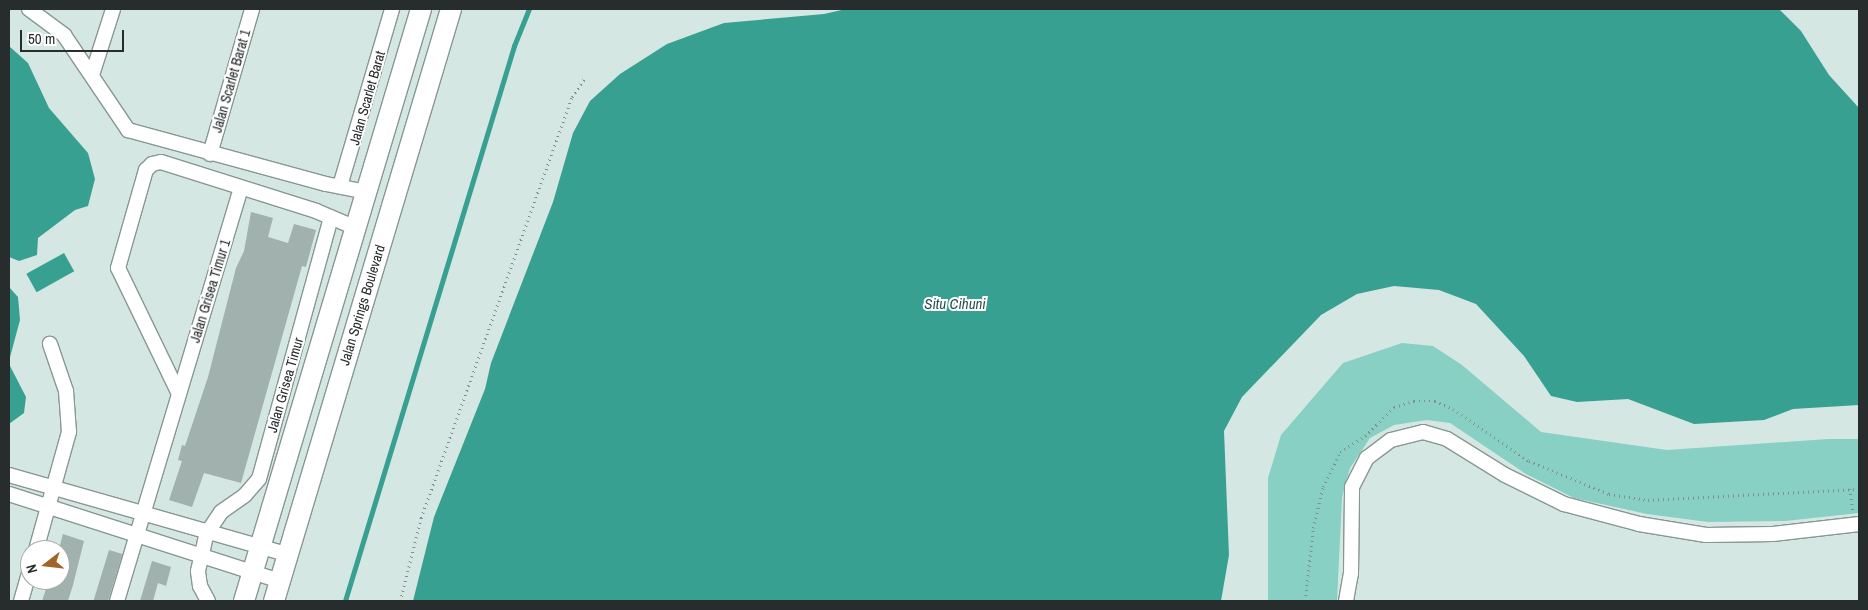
<!DOCTYPE html>
<style>
body{margin:0}
#map{position:relative;width:1868px;height:610px;overflow:hidden;background:#d5e7e3;font-family:"Archivo Narrow",sans-serif}
div>[style]{position:absolute}
[style*='--x']{left:calc(var(--x)*1px);top:calc(var(--y)*1px);width:calc(var(--w)*1px);rotate:calc(var(--a)*1deg)}
.green>*{inset:0;background:#87d0c3}
.water>*{inset:0;background:#37a091;transform-origin:0 0}
.stream>*{height:4.5px;margin:-2.25px;padding:0 2.25px;transform-origin:2.25px;border-radius:2.25px;background:#37a091}
.building>*{inset:0;background:#a1b1ae;transform-origin:0 0}
.path>*{height:2.5px;margin-top:-1.25px;transform-origin:0;background:repeating-linear-gradient(90deg,#818e8b 0 1px,transparent 0 5px)}
.roads{filter:drop-shadow(1px 0 #879794) drop-shadow(-1px 0 #879794) drop-shadow(0 1px #879794) drop-shadow(0 -1px #879794)}
.minor>*{height:14px;margin:-7px;padding:0 7px;transform-origin:7px;border-radius:7px;background:#fff}
.secondary>*{height:20px;margin:-10px;padding:0 10px;transform-origin:10px;border-radius:10px;background:#fff}
span{translate:-50% -50%;white-space:nowrap;text-align:center;line-height:1.15;-webkit-text-stroke:4px #fff;paint-order:stroke}
.street-label{font-size:14px;color:#262d2c}
.water-label{font-size:15px;color:#245049;font-style:italic}
.frame{position:absolute;inset:0;border:10px solid #262d2c;pointer-events:none}
.north{position:absolute;left:20px;top:540px;width:50px;height:50px;box-sizing:border-box;background:#fff;border:1px solid #a8abab;border-radius:50%;rotate:254deg;font-size:14px;font-weight:700;line-height:20px;text-align:center;color:#262d2c}
.north::after{content:'';display:block;margin:auto;width:18px;height:22px;background:#a26429;clip-path:polygon(50% 0,100% 100%,50% 72%,0 100%)}
.scale{position:absolute;left:20px;top:30px;width:104px;height:22px;box-sizing:border-box;border:2px solid #262d2c;border-top:0;padding-left:6px;font-size:15px;line-height:18px;white-space:nowrap;color:#262d2c;-webkit-text-stroke:4px #fff;paint-order:stroke}
</style>
<div id="map">
<div class="green">
<div style="clip-path:polygon(1402px 343px,1433px 346px,1462px 365px,1541px 432px,1667px 450px,1828px 439px,1859px 439px,1859px 513px,1785px 521px,1708px 522px,1647px 514px,1574px 498px,1526px 474px,1450px 423px,1427px 420px,1394px 425px,1370px 438px,1350px 468px,1342px 498px,1337px 601px,1268px 601px,1268px 478px,1281px 435px,1343px 363px)"></div>
</div>
<div class="water">
<div style="clip-path:polygon(846px 9px,1779px 9px,1801px 31px,1829px 75px,1859px 108px,1859px 405px,1793px 409px,1764px 420px,1694px 424px,1628px 399px,1577px 402px,1551px 396px,1524px 356px,1476px 304px,1439px 290px,1394px 286px,1357px 294px,1321px 315px,1242px 397px,1224px 431px,1229px 555px,1221px 601px,413px 601px,434px 517px,485px 389px,491px 363px,553px 202px,573px 133px,590px 101px,620px 74px,667px 44px,724px 23px,824px 14px)"></div>
<div style="clip-path:polygon(9px 46px,28px 63px,49px 108px,88px 153px,95px 179px,88px 206px,75px 210px,38px 238px,37px 255px,19px 261px,9px 257px)"></div>
<div style="left:64px;top:253px;width:21px;height:43px;rotate:61deg"></div>
<div style="clip-path:polygon(9px 287px,18px 297px,20px 320px,9px 361px)"></div>
<div style="clip-path:polygon(9px 364px,26px 397px,24px 413px,9px 424px)"></div>
</div>
<div class="stream">
<div style="--x:345;--y:601;--w:580;--a:-73.06"></div>
<div style="--x:514;--y:46;--w:40;--a:-68"></div>
</div>
<div class="building">
<div style="clip-path:polygon(251px 212px,273px 218px,268px 237px,288px 243px,294px 224px,316px 230px,306px 267px,302px 266px,241px 483px,204px 473px,192px 507px,169px 500px,182px 461px,178px 460px,182px 445px,185px 446px,208px 377px,236px 268px,244px 251px)"></div>
<div style="clip-path:polygon(63px 534px,84px 541px,73px 585px,68px 601px,42px 601px,49px 580px,60px 580px,60px 545px)"></div>
<div style="left:109px;top:550px;width:14px;height:53px;rotate:17deg"></div>
<div style="clip-path:polygon(152px 561px,171px 567px,166px 586px,158px 583px,153px 601px,140px 601px)"></div>
</div>
<div class="path">
<div style="--x:1850;--y:489;--w:22;--a:82"></div>
<div style="--x:400;--y:601;--w:86;--a:-75.8"></div>
<div style="--x:421;--y:518;--w:447;--a:-70.3"></div>
<div style="--x:572;--y:97;--w:22;--a:-56"></div>
<div style="--x:1305;--y:601;--w:73;--a:-83.7"></div>
<div style="--x:1313;--y:528;--w:42;--a:-76.3"></div>
<div style="--x:1323;--y:487;--w:39;--a:-64"></div>
<div style="--x:1340;--y:452;--w:30;--a:-33"></div>
<div style="--x:1365;--y:436;--w:41;--a:-45"></div>
<div style="--x:1394;--y:407;--w:21;--a:-17"></div>
<div style="--x:1414;--y:401;--w:21;--a:0"></div>
<div style="--x:1435;--y:401;--w:20;--a:24"></div>
<div style="--x:1453;--y:409;--w:92;--a:34.4"></div>
<div style="--x:1529;--y:461;--w:87;--a:22.4"></div>
<div style="--x:1609;--y:494;--w:39;--a:9"></div>
<div style="--x:1648;--y:500;--w:211;--a:-3"></div>
</div>
<div class="roads">
<div class="minor">
<div style="--x:29;--y:9;--w:44;--a:36.6"></div>
<div style="--x:64;--y:35;--w:115;--a:56"></div>
<div style="--x:128;--y:130;--w:205;--a:15.3"></div>
<div style="--x:326;--y:184;--w:42;--a:11"></div>
<div style="--x:92;--y:75;--w:69;--a:-72.3"></div>
<div style="--x:210;--y:154;--w:151;--a:-73.8"></div>
<div style="--x:340;--y:186;--w:184;--a:-73.6"></div>
<div style="--x:179;--y:394;--w:140;--a:-115.8"></div>
<div style="--x:118;--y:268;--w:102;--a:-74.1"></div>
<div style="--x:146;--y:170;--w:8;--a:-45"></div>
<div style="--x:152;--y:164;--w:9;--a:-13"></div>
<div style="--x:161;--y:162;--w:163;--a:17.5"></div>
<div style="--x:316;--y:211;--w:43;--a:23"></div>
<div style="--x:9;--y:475;--w:289;--a:15.9"></div>
<div style="--x:9;--y:494;--w:285;--a:17.8"></div>
<div style="--x:36;--y:550;--w:123;--a:-74.4"></div>
<div style="--x:69;--y:432;--w:41;--a:-94.2"></div>
<div style="--x:66;--y:391;--w:50;--a:-108.8"></div>
<div style="--x:21;--y:601;--w:32;--a:-74"></div>
<div style="--x:117;--y:601;--w:431;--a:-73.3"></div>
<div style="--x:208;--y:601;--w:17;--a:-118"></div>
<div style="--x:200;--y:586;--w:15;--a:-98"></div>
<div style="--x:198;--y:571;--w:39;--a:-77"></div>
<div style="--x:207;--y:533;--w:25;--a:-56"></div>
<div style="--x:221;--y:512;--w:29;--a:-35"></div>
<div style="--x:245;--y:495;--w:21;--a:-49"></div>
<div style="--x:259;--y:479;--w:271;--a:-74.6"></div>
<div style="--x:1346;--y:601;--w:27;--a:-80"></div>
<div style="--x:1351;--y:574;--w:87;--a:-89.3"></div>
<div style="--x:1352;--y:487;--w:33;--a:-63"></div>
<div style="--x:1367;--y:458;--w:30;--a:-37"></div>
<div style="--x:1391;--y:440;--w:33;--a:-14"></div>
<div style="--x:1423;--y:432;--w:25;--a:16"></div>
<div style="--x:1447;--y:439;--w:68;--a:31.8"></div>
<div style="--x:1505;--y:475;--w:66;--a:26.2"></div>
<div style="--x:1564;--y:504;--w:78;--a:14.9"></div>
<div style="--x:1639;--y:524;--w:68;--a:9.3"></div>
<div style="--x:1706;--y:535;--w:67;--a:-0.9"></div>
<div style="--x:1773;--y:534;--w:87;--a:-6.6"></div>
</div>
<div class="secondary">
<div style="--x:244;--y:601;--w:618;--a:-73.35"></div>
<div style="--x:274;--y:601;--w:618;--a:-73.35"></div>
</div>
</div>
<div class="street-label">
<span style="left:231px;top:81px;rotate:-74deg">Jalan Scarlet Barat 1</span>
<span style="left:367px;top:98px;rotate:-74deg">Jalan Scarlet Barat</span>
<span style="left:210px;top:291px;rotate:-73deg">Jalan Grisea Timur 1</span>
<span style="left:362px;top:305px;rotate:-73deg">Jalan Springs Boulevard</span>
<span style="left:285px;top:385px;rotate:-74deg">Jalan Grisea Timur</span>
</div>
<div class="water-label">
<span style="left:955px;top:304px">Situ Cihuni</span>
</div>
<div class="frame"></div>
<div class="north">N</div>
<div class="scale">50 m</div>
</div>
